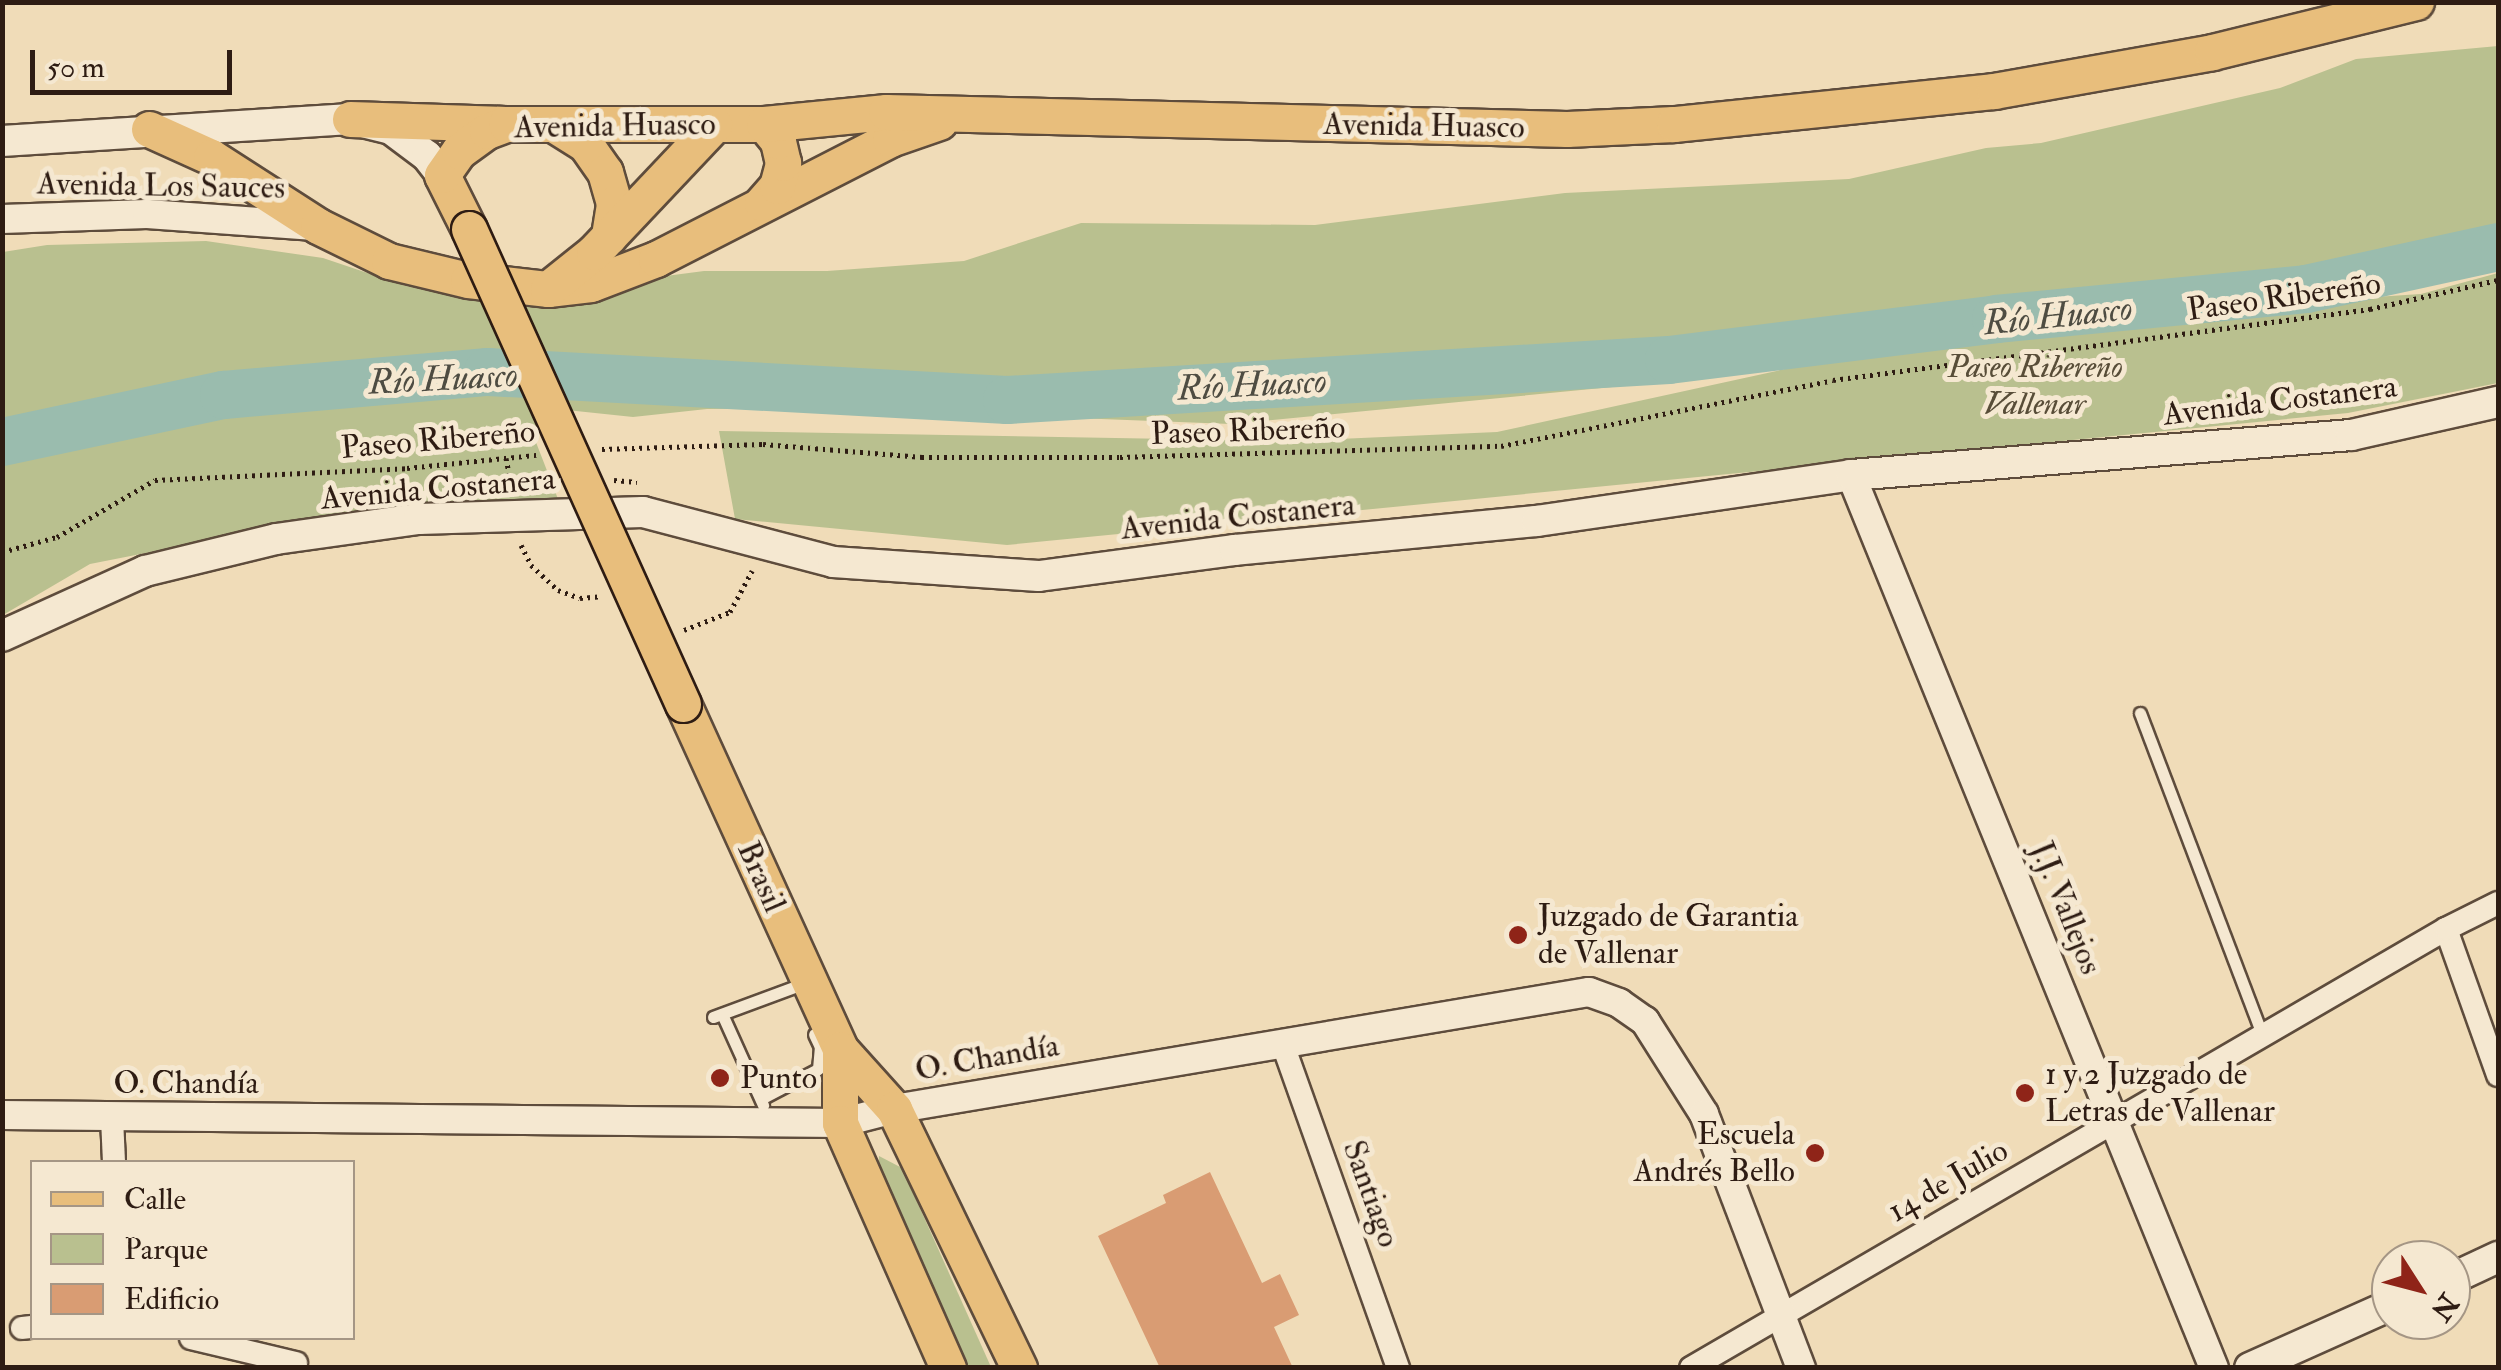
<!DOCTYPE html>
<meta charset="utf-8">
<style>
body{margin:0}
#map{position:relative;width:2501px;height:1370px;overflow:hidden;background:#f0dcb8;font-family:"IM FELL Double Pica",serif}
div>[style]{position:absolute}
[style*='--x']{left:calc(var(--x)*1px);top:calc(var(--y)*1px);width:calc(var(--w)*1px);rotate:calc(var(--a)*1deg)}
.green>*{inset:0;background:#b9c08f}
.river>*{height:48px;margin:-24px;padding:0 24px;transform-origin:24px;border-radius:24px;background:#9abcae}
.building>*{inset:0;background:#d99c73}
.path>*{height:5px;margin-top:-2.5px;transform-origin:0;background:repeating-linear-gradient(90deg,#2e1c13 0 2.5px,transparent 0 7.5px)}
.roads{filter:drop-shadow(2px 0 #5e4c3c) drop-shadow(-2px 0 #5e4c3c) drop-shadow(0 2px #5e4c3c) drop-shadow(0 -2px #5e4c3c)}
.service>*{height:11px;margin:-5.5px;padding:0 5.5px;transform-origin:5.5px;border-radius:5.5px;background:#f5e8d1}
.minor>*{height:22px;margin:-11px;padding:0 11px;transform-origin:11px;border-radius:11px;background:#f5e8d1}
.tertiary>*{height:28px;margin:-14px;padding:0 14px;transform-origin:14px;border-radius:14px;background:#f5e8d1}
.secondary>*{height:30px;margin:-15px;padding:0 15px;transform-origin:15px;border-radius:15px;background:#f5e8d1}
.primary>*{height:35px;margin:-17.5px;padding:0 17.5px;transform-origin:17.5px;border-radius:17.5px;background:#e8be7c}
.bridges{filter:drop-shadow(2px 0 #2e1c13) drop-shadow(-2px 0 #2e1c13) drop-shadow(0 2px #2e1c13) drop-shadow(0 -2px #2e1c13)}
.primary-bridge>*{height:35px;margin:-17.5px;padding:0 17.5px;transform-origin:17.5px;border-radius:17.5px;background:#e8be7c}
.dots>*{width:28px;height:28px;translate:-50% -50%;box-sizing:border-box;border:5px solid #f5e8d1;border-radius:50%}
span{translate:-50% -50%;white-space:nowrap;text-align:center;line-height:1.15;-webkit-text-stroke:10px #f5e8d1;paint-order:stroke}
.street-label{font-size:32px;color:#2e1c13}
.park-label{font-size:32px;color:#584d38;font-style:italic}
.poi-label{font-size:32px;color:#2e1c13}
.left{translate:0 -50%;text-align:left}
.right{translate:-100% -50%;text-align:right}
.water-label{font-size:35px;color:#4e4c42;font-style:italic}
.frame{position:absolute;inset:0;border:5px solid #2e1c13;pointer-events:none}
.legend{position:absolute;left:30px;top:1160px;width:325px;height:180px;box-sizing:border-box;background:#f5e8d1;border:2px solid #a59685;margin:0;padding:12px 18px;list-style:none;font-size:30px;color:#2e1c13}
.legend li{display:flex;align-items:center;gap:20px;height:50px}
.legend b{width:50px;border:2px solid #a59685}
.north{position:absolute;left:2371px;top:1240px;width:100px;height:100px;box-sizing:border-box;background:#f5e8d1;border:2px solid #a59685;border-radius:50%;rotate:126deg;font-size:28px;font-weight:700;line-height:40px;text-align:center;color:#2e1c13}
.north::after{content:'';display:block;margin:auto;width:35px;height:45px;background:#8f2418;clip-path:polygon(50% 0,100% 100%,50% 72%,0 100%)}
.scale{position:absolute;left:30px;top:50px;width:202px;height:45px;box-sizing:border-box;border:5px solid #2e1c13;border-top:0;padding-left:12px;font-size:30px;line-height:35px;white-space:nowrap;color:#2e1c13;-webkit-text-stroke:8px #f5e8d1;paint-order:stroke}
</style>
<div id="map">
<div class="green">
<div style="clip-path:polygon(2498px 46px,2498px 236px,2363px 275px,2093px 323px,2332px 307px,2375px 297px,2421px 294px,2498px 273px,2498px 383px,2348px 413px,1007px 545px,735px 519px,719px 431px,1293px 441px,1497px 432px,1854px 354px,1943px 340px,1928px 319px,1712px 348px,1695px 379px,1231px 424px,820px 408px,707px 409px,633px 417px,557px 409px,532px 432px,558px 499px,348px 513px,90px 564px,3px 615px,3px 252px,47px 245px,206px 241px,323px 258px,406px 286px,470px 295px,582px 287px,704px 271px,827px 271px,964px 261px,1081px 223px,1315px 225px,1565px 193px,1849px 179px,1986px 148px,2041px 143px,2280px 88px,2356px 59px)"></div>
<div style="clip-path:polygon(879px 1156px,902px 1168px,991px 1367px,959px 1367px,878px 1182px)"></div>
</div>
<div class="river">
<div style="--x:2;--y:442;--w:227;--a:-12"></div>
<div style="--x:224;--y:395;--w:265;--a:-5"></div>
<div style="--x:488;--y:372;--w:520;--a:3.09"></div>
<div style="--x:1007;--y:400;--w:663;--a:-3.46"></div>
<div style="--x:1669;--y:360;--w:330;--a:-7.1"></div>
<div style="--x:1996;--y:319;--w:311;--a:-5.5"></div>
<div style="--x:2306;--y:289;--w:197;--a:-12.3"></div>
</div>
<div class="building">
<div style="clip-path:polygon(1210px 1172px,1262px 1283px,1280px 1274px,1299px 1315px,1274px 1327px,1293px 1368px,1160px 1368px,1098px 1236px,1166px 1203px,1163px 1195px)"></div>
</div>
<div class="path">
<div style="--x:602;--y:449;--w:161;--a:-1.8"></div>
<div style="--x:763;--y:444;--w:160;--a:4.7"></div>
<div style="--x:922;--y:457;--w:198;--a:0"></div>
<div style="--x:1120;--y:457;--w:381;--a:-1.7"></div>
<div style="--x:1501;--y:446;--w:338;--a:-11.2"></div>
<div style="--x:1833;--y:380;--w:542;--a:-7.53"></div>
<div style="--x:2370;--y:309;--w:131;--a:-12.8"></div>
<div style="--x:506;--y:458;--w:33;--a:79"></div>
<div style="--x:614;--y:480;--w:23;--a:5"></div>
<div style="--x:511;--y:485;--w:42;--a:-2.7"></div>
<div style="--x:521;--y:545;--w:22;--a:63"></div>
<div style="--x:531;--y:565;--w:37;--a:43"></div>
<div style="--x:558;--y:590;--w:23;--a:20"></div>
<div style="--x:580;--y:598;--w:21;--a:-5"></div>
<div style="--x:2;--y:552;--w:57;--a:-15.3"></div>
<div style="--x:57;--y:537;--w:113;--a:-30.2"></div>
<div style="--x:155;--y:480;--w:252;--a:-2.7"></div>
<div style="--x:407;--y:468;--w:130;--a:-5.8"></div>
<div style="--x:684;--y:630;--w:49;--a:-21.4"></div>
<div style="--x:730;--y:612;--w:47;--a:-61.8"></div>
</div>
<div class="roads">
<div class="service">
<div style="--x:2140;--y:713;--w:346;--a:69.2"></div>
<div style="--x:722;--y:1014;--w:100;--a:65.7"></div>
<div style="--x:713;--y:1017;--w:98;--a:-20.3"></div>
<div style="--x:761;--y:1099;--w:64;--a:-27.8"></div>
<div style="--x:818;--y:1069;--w:22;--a:-85"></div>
<div style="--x:820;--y:1047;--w:14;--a:-115"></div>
</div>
<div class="minor">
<div style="--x:2446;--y:929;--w:155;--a:70.4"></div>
<div style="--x:1282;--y:1042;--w:346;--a:70.4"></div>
<div style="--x:112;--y:1118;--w:44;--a:87.4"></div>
<div style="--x:22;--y:1328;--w:10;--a:-6"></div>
<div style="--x:191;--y:1338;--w:108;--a:13.4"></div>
<div style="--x:1691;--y:1368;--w:873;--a:-30.18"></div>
<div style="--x:2446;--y:929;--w:58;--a:-26.6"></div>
</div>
<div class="tertiary">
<div style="--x:2;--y:219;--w:145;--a:-2"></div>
<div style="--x:147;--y:214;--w:168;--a:4.1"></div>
<div style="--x:1851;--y:475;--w:964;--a:67.88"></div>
<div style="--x:2;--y:1115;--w:838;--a:0.55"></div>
<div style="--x:840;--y:1123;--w:56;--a:-14.5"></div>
<div style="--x:894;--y:1109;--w:705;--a:-9.56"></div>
<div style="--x:1589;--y:992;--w:32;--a:20"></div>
<div style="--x:1619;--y:1003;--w:32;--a:35"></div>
<div style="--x:1645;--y:1021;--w:110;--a:57.6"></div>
<div style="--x:1704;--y:1114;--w:272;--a:69.1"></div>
</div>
<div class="secondary">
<div style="--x:2;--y:141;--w:349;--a:-3.6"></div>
<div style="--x:350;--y:119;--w:42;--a:13.7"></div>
<div style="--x:391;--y:129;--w:45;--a:36.9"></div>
<div style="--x:427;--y:156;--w:24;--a:52"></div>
<div style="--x:2;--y:636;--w:157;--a:-24.4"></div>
<div style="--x:145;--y:571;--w:135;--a:-13.7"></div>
<div style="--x:276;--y:539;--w:144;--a:-8"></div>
<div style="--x:419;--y:519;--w:224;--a:-1.8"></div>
<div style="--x:643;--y:512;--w:196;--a:14.7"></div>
<div style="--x:833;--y:562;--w:206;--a:3.9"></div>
<div style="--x:1039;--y:576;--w:198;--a:-7.6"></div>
<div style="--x:1235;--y:550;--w:303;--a:-5.5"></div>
<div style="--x:1537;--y:521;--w:317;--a:-8.3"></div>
<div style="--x:1851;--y:475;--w:502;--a:-4.57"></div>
<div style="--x:2351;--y:435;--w:151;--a:-12.7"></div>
<div style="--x:2451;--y:1279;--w:52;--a:-25.1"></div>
<div style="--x:2250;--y:1368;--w:154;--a:-24.1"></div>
</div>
<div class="primary">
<div style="--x:350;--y:119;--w:155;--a:1.8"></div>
<div style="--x:553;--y:124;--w:39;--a:32"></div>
<div style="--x:586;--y:145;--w:33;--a:55"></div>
<div style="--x:605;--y:172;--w:33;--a:74"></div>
<div style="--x:614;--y:204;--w:33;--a:99"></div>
<div style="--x:149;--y:129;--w:68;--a:24.3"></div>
<div style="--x:211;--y:157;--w:127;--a:32.8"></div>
<div style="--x:318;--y:226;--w:79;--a:26.2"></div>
<div style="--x:389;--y:261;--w:81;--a:13.5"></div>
<div style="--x:468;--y:280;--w:81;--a:6.4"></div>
<div style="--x:548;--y:289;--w:43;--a:-6.6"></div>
<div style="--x:591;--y:284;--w:70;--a:-21"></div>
<div style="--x:656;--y:259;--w:263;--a:-27.1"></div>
<div style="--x:890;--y:139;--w:52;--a:-19.1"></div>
<div style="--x:762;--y:203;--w:23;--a:-49"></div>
<div style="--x:777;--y:186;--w:24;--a:-75"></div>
<div style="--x:783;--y:163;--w:23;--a:-103"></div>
<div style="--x:778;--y:141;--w:22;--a:-129"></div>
<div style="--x:469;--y:229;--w:60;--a:-116.6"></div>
<div style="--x:442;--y:175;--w:29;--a:-55"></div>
<div style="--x:459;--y:151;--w:34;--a:-36"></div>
<div style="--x:487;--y:131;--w:20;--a:-20"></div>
<div style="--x:506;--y:124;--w:258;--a:0"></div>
<div style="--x:764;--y:124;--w:123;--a:-5.6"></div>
<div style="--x:886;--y:112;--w:681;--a:1.43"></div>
<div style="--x:1567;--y:129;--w:107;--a:-2.7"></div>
<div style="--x:1674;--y:124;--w:322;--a:-5.9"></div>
<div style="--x:1994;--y:91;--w:221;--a:-10.1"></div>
<div style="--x:2212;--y:52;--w:210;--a:-13.8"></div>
<div style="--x:548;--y:289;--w:59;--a:-38.8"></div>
<div style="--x:594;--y:252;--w:175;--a:-46.6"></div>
<div style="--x:683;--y:704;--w:379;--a:65.5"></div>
<div style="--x:840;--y:1049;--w:81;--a:48"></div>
<div style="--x:894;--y:1109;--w:288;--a:64.2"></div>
<div style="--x:840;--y:1049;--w:74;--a:90"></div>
<div style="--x:840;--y:1123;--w:268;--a:66.2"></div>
</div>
</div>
<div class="bridges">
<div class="primary-bridge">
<div style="--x:469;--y:229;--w:521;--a:65.75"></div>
</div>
</div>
<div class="dots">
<div style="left:1518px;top:935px;background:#8f2418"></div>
<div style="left:720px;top:1078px;background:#8f2418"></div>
<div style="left:2025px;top:1093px;background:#8f2418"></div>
<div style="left:1815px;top:1153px;background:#8f2418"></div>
</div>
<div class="street-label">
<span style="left:615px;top:126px;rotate:-1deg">Avenida Huasco</span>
<span style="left:1424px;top:126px;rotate:1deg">Avenida Huasco</span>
<span style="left:161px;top:186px;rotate:1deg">Avenida Los Sauces</span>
<span style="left:2284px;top:297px;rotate:-8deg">Paseo Ribereño</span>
<span style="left:2280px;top:401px;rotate:-7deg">Avenida Costanera</span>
<span style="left:1248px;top:431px;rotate:-2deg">Paseo Ribereño</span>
<span style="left:438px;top:440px;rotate:-5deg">Paseo Ribereño</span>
<span style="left:438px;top:489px;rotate:-5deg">Avenida Costanera</span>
<span style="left:1238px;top:517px;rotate:-6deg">Avenida Costanera</span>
<span style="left:761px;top:877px;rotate:66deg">Brasil</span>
<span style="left:2066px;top:908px;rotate:68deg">J.J. Vallejos</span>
<span style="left:987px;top:1058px;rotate:-10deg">O. Chandía</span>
<span style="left:186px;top:1083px">O. Chandía</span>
<span style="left:1948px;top:1181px;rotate:-30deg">14 de Julio</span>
<span style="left:1371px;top:1194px;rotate:70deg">Santiago</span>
</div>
<div class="park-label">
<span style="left:2035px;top:386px">Paseo Ribereño<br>Vallenar</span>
</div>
<div class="poi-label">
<span class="left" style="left:1538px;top:935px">Juzgado de Garantia<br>de Vallenar</span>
<span class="left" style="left:2045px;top:1093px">1 y 2 Juzgado de<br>Letras de Vallenar</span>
<span class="left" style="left:740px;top:1078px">Punto</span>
<span class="right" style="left:1795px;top:1153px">Escuela<br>Andrés Bello</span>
</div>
<div class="water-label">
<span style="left:2058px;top:316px;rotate:-6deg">Río Huasco</span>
<span style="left:443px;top:379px;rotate:-3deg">Río Huasco</span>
<span style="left:1252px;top:385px;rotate:-3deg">Río Huasco</span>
</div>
<div class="frame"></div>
<ul class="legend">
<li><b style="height:12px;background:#e8be7c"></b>Calle</li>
<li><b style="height:28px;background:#b9c08f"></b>Parque</li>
<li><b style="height:28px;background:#d99c73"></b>Edificio</li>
</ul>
<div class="north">N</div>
<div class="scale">50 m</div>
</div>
